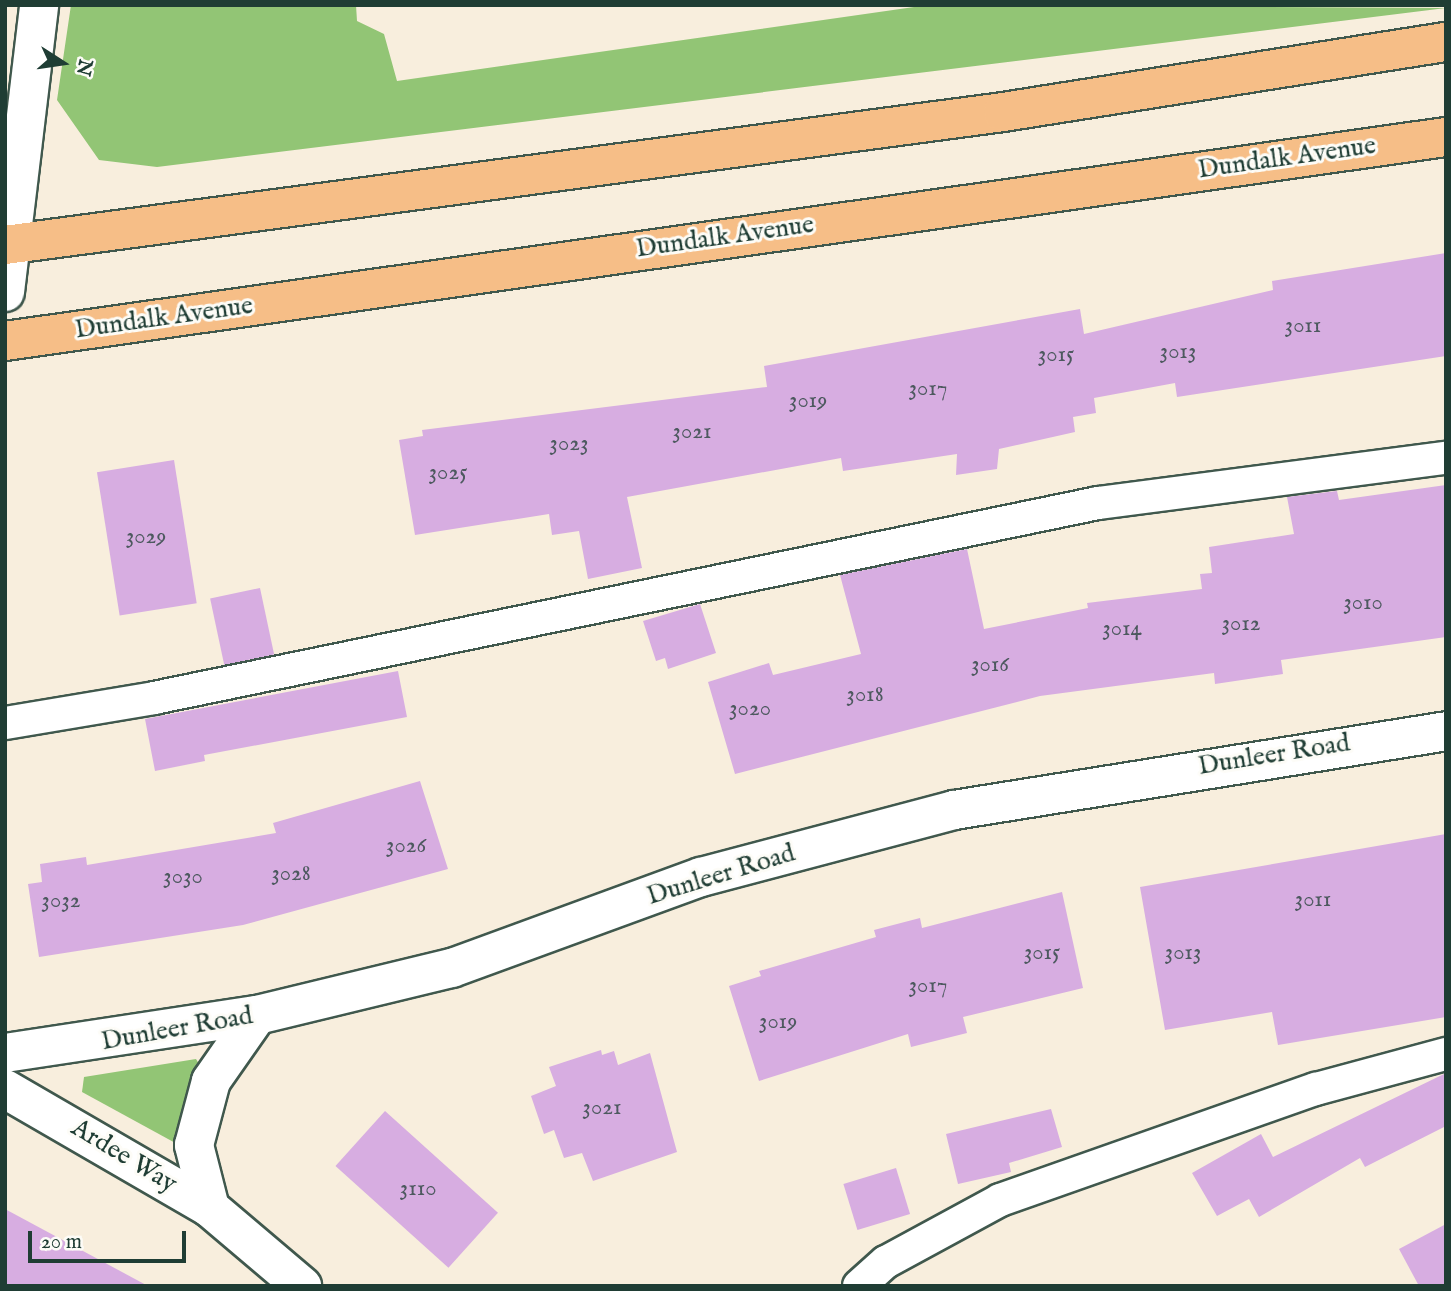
<!DOCTYPE html>
<style>
body{margin:0}
#map{position:relative;width:1451px;height:1291px;overflow:hidden;background:#f8eedd;font-family:"IM FELL English",serif}
div>[style]{position:absolute}
[style*='--x']{left:calc(var(--x)*1px);top:calc(var(--y)*1px);width:calc(var(--w)*1px);rotate:calc(var(--a)*1deg)}
.green>*{inset:0;background:#92c575}
.building>*{inset:0;background:#d7ade1;transform-origin:0 0}
.roads{filter:drop-shadow(2px 0 #40584d) drop-shadow(-2px 0 #40584d) drop-shadow(0 2px #40584d) drop-shadow(0 -2px #40584d)}
.lane>*{height:32px;margin:-16px;padding:0 16px;transform-origin:16px;border-radius:16px;background:#fff}
.street>*{height:38px;margin:-19px;padding:0 19px;transform-origin:19px;border-radius:19px;background:#fff}
.primary>*{height:38px;margin:-19px;padding:0 19px;transform-origin:19px;border-radius:19px;background:#f6be87}
span{translate:-50% -50%;white-space:nowrap;text-align:center;line-height:1.15;-webkit-text-stroke:6px #fdfcf7;paint-order:stroke}
.number-label{font-size:23px;color:#4d595f}
.number-label span{-webkit-text-stroke-width:0}
.street-label{font-size:26px;color:#1f3d34}
.frame{position:absolute;inset:0;border:7px solid #1f3d34;pointer-events:none}
.north{position:absolute;left:28px;top:28px;width:70px;height:70px;-webkit-text-stroke:5px #fdfcf7;paint-order:stroke;rotate:102deg;font-size:19px;font-weight:700;line-height:28px;text-align:center;color:#1f3d34}
.north::after{content:'';display:block;margin:auto;width:24px;height:32px;background:#1f3d34;clip-path:polygon(50% 0,100% 100%,50% 72%,0 100%)}
.scale{position:absolute;left:28px;top:1231px;width:158px;height:32px;box-sizing:border-box;border:4px solid #1f3d34;border-top:0;padding-left:9px;font-size:21px;line-height:24px;white-space:nowrap;color:#1f3d34;-webkit-text-stroke:5px #fdfcf7;paint-order:stroke}
</style>
<div id="map">
<div class="green">
<div style="clip-path:polygon(71px 5px,356px 5px,357px 21px,384px 34px,397px 81px,928px 5px,1446px 8px,157px 167px,99px 160px,57px 100px)"></div>
<div style="clip-path:polygon(196px 1059px,202px 1069px,179px 1145px,82px 1092px,84px 1077px)"></div>
</div>
<div class="building">
<div style="clip-path:polygon(1446px 253px,1446px 356px,1177px 397px,1175px 383px,1094px 398px,1096px 413px,1073px 417px,1075px 432px,999px 449px,997px 469px,956px 475px,957px 454px,843px 471px,841px 458px,627px 497px,642px 568px,588px 579px,579px 531px,552px 535px,549px 514px,415px 535px,399px 440px,423px 436px,422px 430px,767px 387px,764px 366px,1080px 309px,1084px 334px,1273px 290px,1272px 281px)"></div>
<div style="left:174px;top:460px;width:145px;height:78px;rotate:81deg"></div>
<div style="clip-path:polygon(1446px 485px,1446px 637px,1281px 660px,1283px 674px,1215px 684px,1214px 673px,1040px 696px,735px 774px,708px 682px,769px 663px,773px 675px,861px 654px,840px 575px,967px 549px,984px 629px,1088px 608px,1087px 603px,1202px 589px,1200px 574px,1212px 573px,1209px 547px,1294px 534px,1287px 497px,1337px 491px,1339px 500px)"></div>
<div style="left:260px;top:588px;width:68px;height:51px;rotate:78deg"></div>
<div style="clip-path:polygon(700px 604px,716px 653px,668px 669px,665px 658px,656px 661px,643px 621px)"></div>
<div style="clip-path:polygon(398px 671px,407px 717px,204px 755px,205px 761px,155px 771px,145px 719px)"></div>
<div style="clip-path:polygon(420px 781px,448px 869px,243px 925px,39px 957px,28px 884px,42px 882px,40px 864px,86px 857px,87px 865px,276px 833px,273px 823px)"></div>
<div style="clip-path:polygon(1446px 834px,1446px 1017px,1278px 1045px,1272px 1012px,1165px 1030px,1140px 887px)"></div>
<div style="clip-path:polygon(1062px 892px,1083px 988px,963px 1017px,967px 1033px,911px 1047px,908px 1034px,759px 1081px,729px 986px,761px 976px,759px 971px,876px 937px,874px 930px,920px 918px,922px 928px)"></div>
<div style="clip-path:polygon(601px 1050px,602px 1055px,614px 1051px,618px 1065px,650px 1053px,677px 1152px,593px 1181px,582px 1153px,564px 1158px,554px 1130px,544px 1134px,531px 1096px,556px 1086px,549px 1067px)"></div>
<div style="clip-path:polygon(1446px 1073px,1446px 1126px,1365px 1167px,1360px 1158px,1259px 1217px,1249px 1199px,1217px 1216px,1192px 1173px,1261px 1134px,1273px 1157px)"></div>
<div style="clip-path:polygon(1051px 1109px,1062px 1147px,1009px 1163px,1011px 1172px,958px 1184px,946px 1134px)"></div>
<div style="left:385px;top:1111px;width:152px;height:74px;rotate:42deg"></div>
<div style="left:896px;top:1168px;width:48px;height:55px;rotate:73deg"></div>
<div style="clip-path:polygon(5px 1209px,148px 1286px,5px 1286px)"></div>
<div style="clip-path:polygon(1446px 1224px,1446px 1286px,1419px 1286px,1399px 1249px)"></div>
</div>
<div class="roads">
<div class="lane">
<div style="--x:5;--y:723;--w:151;--a:-9.5"></div>
<div style="--x:154;--y:698;--w:964;--a:-11.67"></div>
<div style="--x:1098;--y:503;--w:351;--a:-7.4"></div>
<div style="--x:859;--y:1286;--w:36;--a:-42"></div>
<div style="--x:886;--y:1262;--w:130;--a:-28.5"></div>
<div style="--x:1000;--y:1200;--w:335;--a:-19.4"></div>
<div style="--x:1316;--y:1089;--w:135;--a:-15.1"></div>
</div>
<div class="street">
<div style="--x:5;--y:292;--w:289;--a:-83.2"></div>
<div style="--x:5;--y:1053;--w:255;--a:-8.6"></div>
<div style="--x:257;--y:1015;--w:201;--a:-13.6"></div>
<div style="--x:452;--y:968;--w:265;--a:-20.1"></div>
<div style="--x:701;--y:877;--w:262;--a:-14.8"></div>
<div style="--x:954;--y:810;--w:498;--a:-9.1"></div>
<div style="--x:5;--y:1089;--w:237;--a:30.1"></div>
<div style="--x:210;--y:1208;--w:121;--a:40.3"></div>
<div style="--x:210;--y:1208;--w:65;--a:-104.3"></div>
<div style="--x:194;--y:1145;--w:66;--a:-75.1"></div>
<div style="--x:211;--y:1081;--w:80;--a:-55.1"></div>
</div>
<div class="primary">
<div style="--x:5;--y:245;--w:1007;--a:-7.59"></div>
<div style="--x:1003;--y:112;--w:448;--a:-9"></div>
<div style="--x:5;--y:341;--w:1455;--a:-8.06"></div>
</div>
</div>
<div class="number-label">
<span style="left:1303px;top:326px">3011</span>
<span style="left:1178px;top:352px">3013</span>
<span style="left:1056px;top:355px">3015</span>
<span style="left:928px;top:389px">3017</span>
<span style="left:808px;top:401px">3019</span>
<span style="left:692px;top:432px">3021</span>
<span style="left:569px;top:444px">3023</span>
<span style="left:448px;top:473px">3025</span>
<span style="left:146px;top:537px">3029</span>
<span style="left:1363px;top:603px">3010</span>
<span style="left:1241px;top:624px">3012</span>
<span style="left:1122px;top:629px">3014</span>
<span style="left:990px;top:665px">3016</span>
<span style="left:865px;top:695px">3018</span>
<span style="left:750px;top:709px">3020</span>
<span style="left:406px;top:846px">3026</span>
<span style="left:291px;top:874px">3028</span>
<span style="left:183px;top:877px">3030</span>
<span style="left:1313px;top:900px">3011</span>
<span style="left:61px;top:901px">3032</span>
<span style="left:1042px;top:953px">3015</span>
<span style="left:1183px;top:953px">3013</span>
<span style="left:928px;top:986px">3017</span>
<span style="left:778px;top:1022px">3019</span>
<span style="left:602px;top:1108px">3021</span>
<span style="left:418px;top:1189px">3110</span>
</div>
<div class="street-label">
<span style="left:1287px;top:158px;rotate:-8deg">Dundalk Avenue</span>
<span style="left:725px;top:237px;rotate:-8deg">Dundalk Avenue</span>
<span style="left:164px;top:318px;rotate:-8deg">Dundalk Avenue</span>
<span style="left:1274px;top:755px;rotate:-9deg">Dunleer Road</span>
<span style="left:721px;top:875px;rotate:-17deg">Dunleer Road</span>
<span style="left:177px;top:1029px;rotate:-10deg">Dunleer Road</span>
<span style="left:124px;top:1156px;rotate:31deg">Ardee Way</span>
</div>
<div class="frame"></div>
<div class="north">N</div>
<div class="scale">20 m</div>
</div>
